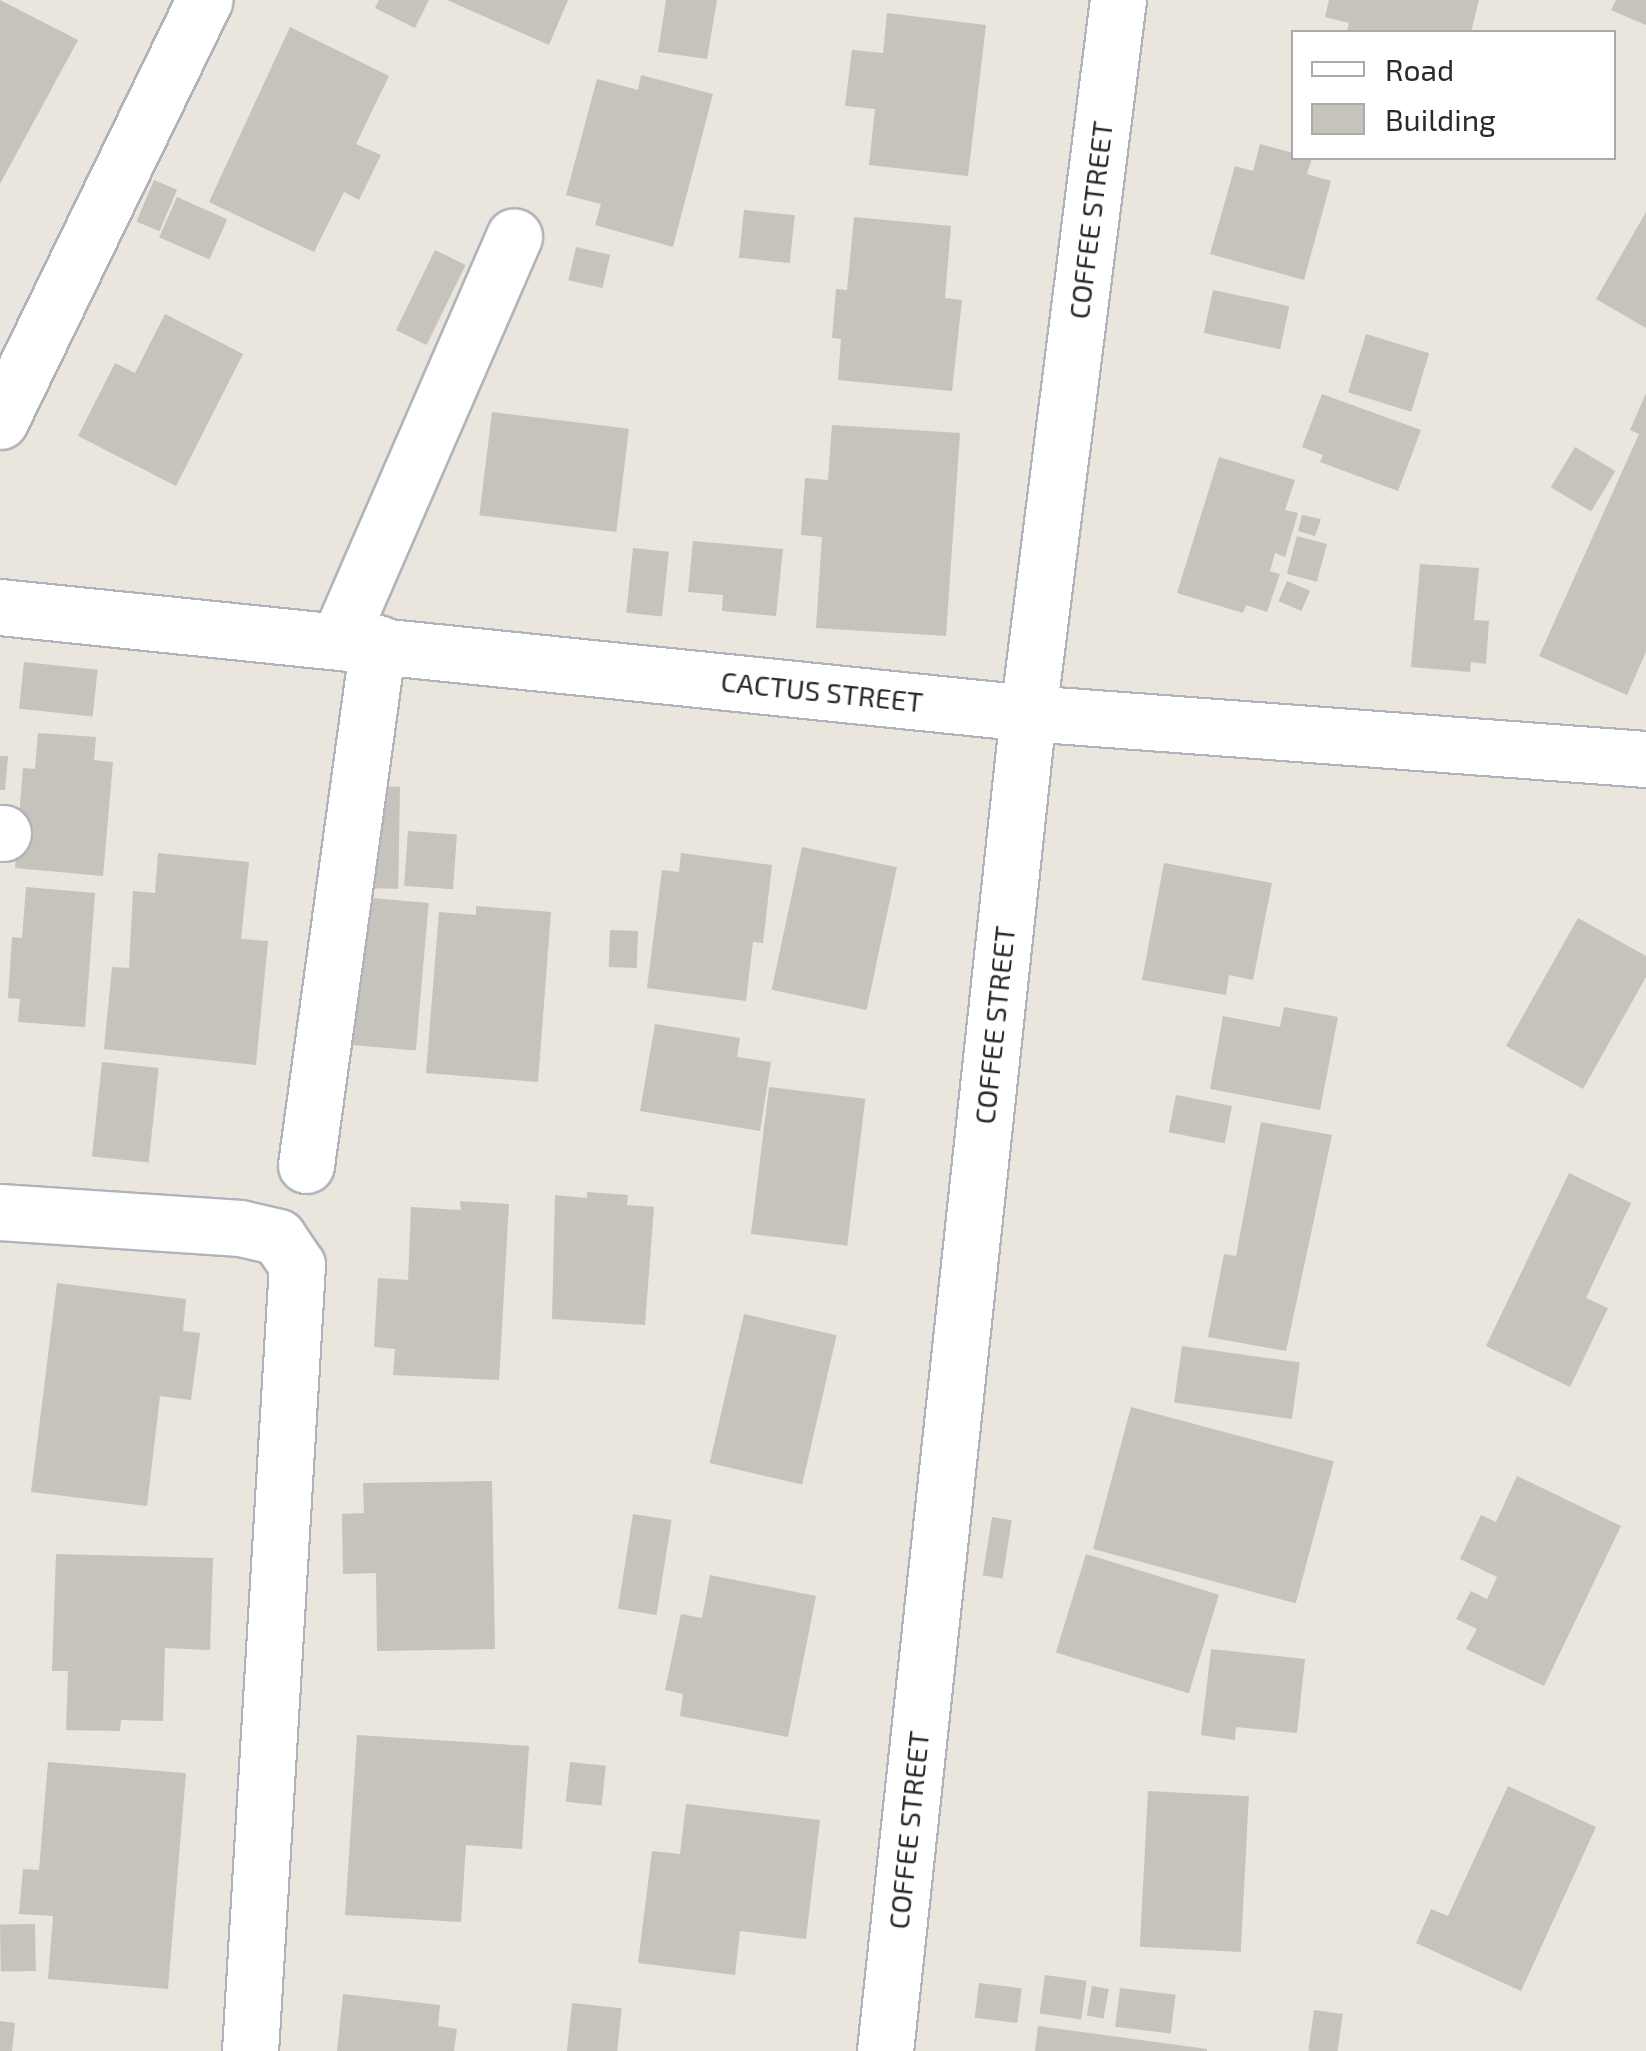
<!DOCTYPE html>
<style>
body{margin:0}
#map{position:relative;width:1646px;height:2051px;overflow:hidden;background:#eae5dd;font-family:"Exo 2",sans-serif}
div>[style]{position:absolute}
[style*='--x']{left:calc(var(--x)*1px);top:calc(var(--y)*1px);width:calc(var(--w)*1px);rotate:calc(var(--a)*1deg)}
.building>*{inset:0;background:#c6c3bc;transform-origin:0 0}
.roads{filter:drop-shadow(2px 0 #b1b3bc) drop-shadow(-2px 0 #b1b3bc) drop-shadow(0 2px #b1b3bc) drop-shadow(0 -2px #b1b3bc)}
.minor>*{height:55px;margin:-27.5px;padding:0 27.5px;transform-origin:27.5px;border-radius:27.5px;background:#fff}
span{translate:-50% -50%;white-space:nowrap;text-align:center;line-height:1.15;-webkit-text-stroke:9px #fff;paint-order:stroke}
.street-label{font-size:28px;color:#2a2a2a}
.legend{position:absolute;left:1291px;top:30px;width:325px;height:130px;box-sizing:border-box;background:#fff;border:2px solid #aaa;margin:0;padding:12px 18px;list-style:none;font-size:30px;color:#2a2a2a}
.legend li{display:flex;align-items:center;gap:20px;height:50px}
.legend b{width:50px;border:2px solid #aaa}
</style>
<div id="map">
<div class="building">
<div style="clip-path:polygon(0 0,78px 40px,0 184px)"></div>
<div style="clip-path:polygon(379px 0,429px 0,415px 28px,375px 8px)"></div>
<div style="clip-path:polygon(447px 0,568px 0,549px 45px)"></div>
<div style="clip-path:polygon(666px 0,717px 0,707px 59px,658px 52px)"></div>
<div style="clip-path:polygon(1329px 0,1479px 0,1471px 32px,1347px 32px,1349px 23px,1325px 17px)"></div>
<div style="clip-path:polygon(1616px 0,1646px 0,1646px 25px,1611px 10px)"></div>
<div style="clip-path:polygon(887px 13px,986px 25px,968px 176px,869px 165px,875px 109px,845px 106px,852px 50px,883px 53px)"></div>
<div style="clip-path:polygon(290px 27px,389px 76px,356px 144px,381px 155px,359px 200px,344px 192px,314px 252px,209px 202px)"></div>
<div style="clip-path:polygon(641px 75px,713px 94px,673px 247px,595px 225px,601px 204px,566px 195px,597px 79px,638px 90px)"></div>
<div style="clip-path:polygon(1260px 144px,1312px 158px,1307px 174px,1331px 181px,1304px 280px,1210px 254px,1235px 166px,1253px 171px)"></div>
<div style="left:154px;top:180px;width:25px;height:45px;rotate:23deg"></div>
<div style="left:177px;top:197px;width:55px;height:44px;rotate:24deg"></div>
<div style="left:744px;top:210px;width:51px;height:48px;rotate:6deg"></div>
<div style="clip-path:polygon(1646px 212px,1646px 328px,1596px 299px)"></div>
<div style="clip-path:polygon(854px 217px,951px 226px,945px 298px,962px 300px,952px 391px,838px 380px,841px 339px,832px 338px,836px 289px,847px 290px)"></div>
<div style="left:576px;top:247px;width:35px;height:34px;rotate:13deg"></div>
<div style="left:435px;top:250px;width:34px;height:89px;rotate:26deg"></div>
<div style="left:1213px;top:290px;width:78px;height:44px;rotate:12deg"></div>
<div style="clip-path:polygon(165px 314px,243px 354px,176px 486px,78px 436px,115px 363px,135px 373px)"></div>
<div style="left:1366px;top:334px;width:66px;height:61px;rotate:17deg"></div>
<div style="clip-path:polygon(1646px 393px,1646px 652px,1627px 695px,1539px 656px,1639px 434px,1630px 430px)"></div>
<div style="clip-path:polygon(1322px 394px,1421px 430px,1398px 491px,1320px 462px,1323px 455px,1302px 447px)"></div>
<div style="left:492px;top:412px;width:138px;height:104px;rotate:7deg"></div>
<div style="clip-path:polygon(832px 425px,960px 433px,946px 636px,816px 628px,822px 537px,801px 535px,805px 478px,828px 480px)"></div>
<div style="left:1575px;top:447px;width:47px;height:47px;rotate:31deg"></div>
<div style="clip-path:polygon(1219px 457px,1295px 480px,1285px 510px,1298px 513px,1285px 557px,1275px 553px,1270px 571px,1280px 574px,1267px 612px,1246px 605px,1243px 613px,1177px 593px)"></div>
<div style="clip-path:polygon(1302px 515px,1321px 519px,1315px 536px,1298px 531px)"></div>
<div style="left:1297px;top:536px;width:31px;height:39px;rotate:15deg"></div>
<div style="clip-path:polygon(693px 541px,783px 549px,776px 616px,722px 611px,723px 595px,688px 592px)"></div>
<div style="left:633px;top:548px;width:36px;height:65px;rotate:6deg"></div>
<div style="clip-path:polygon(1420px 564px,1479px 568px,1474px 620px,1489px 621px,1486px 664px,1471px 662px,1470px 672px,1411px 667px)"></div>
<div style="left:1287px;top:581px;width:25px;height:22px;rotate:23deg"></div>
<div style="left:24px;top:662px;width:74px;height:47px;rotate:6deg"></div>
<div style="clip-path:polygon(38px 733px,96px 737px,94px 760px,113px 762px,103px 876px,15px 868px,23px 768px,35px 769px)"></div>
<div style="clip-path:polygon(0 756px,8px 756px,5px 790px,0 790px)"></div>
<div style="left:359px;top:786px;width:41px;height:102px;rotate:1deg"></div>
<div style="left:408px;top:831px;width:49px;height:55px;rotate:4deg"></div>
<div style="left:802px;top:847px;width:97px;height:146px;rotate:12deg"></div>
<div style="clip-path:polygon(158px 853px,249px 862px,241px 939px,268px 941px,256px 1065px,104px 1049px,112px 967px,129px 968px,133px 891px,155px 893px)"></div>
<div style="clip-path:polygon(681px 853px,772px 865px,763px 943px,753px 942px,746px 1001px,647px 988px,662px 870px,679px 872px)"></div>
<div style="clip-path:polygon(1164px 863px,1272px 883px,1253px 980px,1229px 975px,1226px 995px,1142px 980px)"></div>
<div style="clip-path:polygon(26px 887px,95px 893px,85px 1027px,18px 1022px,20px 999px,8px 998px,12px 937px,22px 938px)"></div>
<div style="left:348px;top:896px;width:81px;height:148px;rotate:5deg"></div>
<div style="clip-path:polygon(476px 906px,551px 912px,538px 1082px,426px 1073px,439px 912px,476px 915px)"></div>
<div style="clip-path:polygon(1578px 918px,1646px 956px,1646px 977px,1583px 1089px,1506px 1046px)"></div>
<div style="left:610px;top:930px;width:28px;height:37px;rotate:2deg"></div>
<div style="clip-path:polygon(1284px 1007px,1338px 1017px,1320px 1110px,1210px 1089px,1223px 1016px,1280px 1027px)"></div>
<div style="clip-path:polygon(655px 1024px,740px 1038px,737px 1057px,771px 1062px,760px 1131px,640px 1111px)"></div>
<div style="left:102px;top:1062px;width:57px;height:95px;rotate:6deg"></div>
<div style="left:769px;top:1087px;width:97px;height:148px;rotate:7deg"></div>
<div style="left:1176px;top:1095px;width:57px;height:38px;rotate:11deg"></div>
<div style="clip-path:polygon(1261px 1122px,1332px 1135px,1286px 1351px,1208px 1337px,1224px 1254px,1236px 1256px)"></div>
<div style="clip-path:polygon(1569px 1173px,1631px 1203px,1586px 1298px,1608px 1308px,1570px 1387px,1486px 1346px)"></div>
<div style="clip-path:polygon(587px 1192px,628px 1195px,627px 1205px,654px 1207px,645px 1325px,552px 1319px,555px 1195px,587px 1198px)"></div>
<div style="clip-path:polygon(460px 1201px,509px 1204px,499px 1380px,393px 1375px,395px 1349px,374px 1347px,378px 1278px,408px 1280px,411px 1207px,461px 1210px)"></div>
<div style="clip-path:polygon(57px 1283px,186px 1299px,183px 1331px,200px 1333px,191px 1400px,160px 1396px,147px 1506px,31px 1492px)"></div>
<div style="left:744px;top:1314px;width:95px;height:153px;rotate:13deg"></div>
<div style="left:1182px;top:1346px;width:119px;height:57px;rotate:8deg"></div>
<div style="left:1131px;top:1407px;width:210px;height:147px;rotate:15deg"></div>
<div style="clip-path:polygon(1517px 1476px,1621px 1526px,1544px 1686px,1466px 1649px,1477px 1629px,1456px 1619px,1471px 1591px,1487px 1599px,1497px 1577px,1460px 1559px,1481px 1515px,1496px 1522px)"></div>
<div style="clip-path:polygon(492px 1481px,495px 1649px,377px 1651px,376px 1573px,343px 1574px,342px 1514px,364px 1513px,363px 1483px)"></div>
<div style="left:633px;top:1514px;width:39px;height:96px;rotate:9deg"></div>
<div style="left:992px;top:1517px;width:20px;height:59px;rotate:9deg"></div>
<div style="clip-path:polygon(56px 1554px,213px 1558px,210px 1650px,165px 1648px,163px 1721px,121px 1720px,120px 1731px,66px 1730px,68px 1671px,52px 1671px)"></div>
<div style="left:1086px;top:1554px;width:139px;height:103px;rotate:17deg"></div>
<div style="clip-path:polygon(710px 1575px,816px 1596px,788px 1737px,680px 1716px,683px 1694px,665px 1690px,681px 1614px,702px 1618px)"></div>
<div style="clip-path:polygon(1211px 1649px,1305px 1659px,1297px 1733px,1236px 1727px,1235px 1740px,1201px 1735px)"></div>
<div style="clip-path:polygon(357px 1735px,529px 1746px,522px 1849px,466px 1845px,461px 1922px,345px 1915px)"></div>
<div style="clip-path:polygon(48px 1762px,186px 1773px,168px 1989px,48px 1979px,53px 1916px,19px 1914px,23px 1869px,39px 1870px)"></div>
<div style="left:570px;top:1762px;width:36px;height:40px;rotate:6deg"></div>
<div style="clip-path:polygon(1508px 1786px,1596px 1827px,1521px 1991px,1416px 1943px,1431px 1909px,1448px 1916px)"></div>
<div style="left:1148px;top:1791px;width:101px;height:156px;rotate:3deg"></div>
<div style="clip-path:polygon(686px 1804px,820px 1820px,806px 1939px,740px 1931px,735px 1975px,638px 1963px,652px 1851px,680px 1854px)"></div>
<div style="left:35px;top:1924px;width:47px;height:35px;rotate:89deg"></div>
<div style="left:1045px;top:1975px;width:42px;height:39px;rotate:8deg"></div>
<div style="left:979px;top:1983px;width:43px;height:35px;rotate:7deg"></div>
<div style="left:1092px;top:1986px;width:17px;height:30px;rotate:10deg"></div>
<div style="left:1120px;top:1988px;width:56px;height:39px;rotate:7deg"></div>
<div style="clip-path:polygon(343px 1994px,440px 2005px,438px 2026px,457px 2029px,454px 2051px,337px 2051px)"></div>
<div style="left:572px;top:2003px;width:50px;height:48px;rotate:6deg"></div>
<div style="left:1314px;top:2010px;width:29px;height:41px;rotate:8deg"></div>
<div style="clip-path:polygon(0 2021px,15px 2023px,12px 2051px,0 2051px)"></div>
<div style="clip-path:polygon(1038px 2026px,1207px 2049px,1207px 2051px,1035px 2051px)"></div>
</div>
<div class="roads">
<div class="minor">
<div style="--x:0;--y:421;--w:468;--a:-64.1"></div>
<div style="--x:0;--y:607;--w:1033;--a:5.89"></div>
<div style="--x:1028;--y:713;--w:620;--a:4.26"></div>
<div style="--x:339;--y:639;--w:439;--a:-66.5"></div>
<div style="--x:0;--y:833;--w:3;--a:0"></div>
<div style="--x:306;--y:1165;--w:527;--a:-82.15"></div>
<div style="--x:0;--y:1212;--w:241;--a:3.8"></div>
<div style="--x:240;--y:1228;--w:39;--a:13"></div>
<div style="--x:278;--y:1237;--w:34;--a:56"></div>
<div style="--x:297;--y:1265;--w:787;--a:93.42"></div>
<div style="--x:885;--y:2051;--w:1346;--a:-83.9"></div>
<div style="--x:1028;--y:713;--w:719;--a:-82.81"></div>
</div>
</div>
<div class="street-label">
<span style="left:1090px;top:220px;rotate:-83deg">COFFEE STREET</span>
<span style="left:822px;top:691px;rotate:6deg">CACTUS STREET</span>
<span style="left:994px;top:1025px;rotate:-84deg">COFFEE STREET</span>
<span style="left:908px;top:1830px;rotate:-84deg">COFFEE STREET</span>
</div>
<ul class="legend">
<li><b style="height:12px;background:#fff"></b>Road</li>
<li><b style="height:28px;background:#c6c3bc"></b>Building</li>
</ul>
</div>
